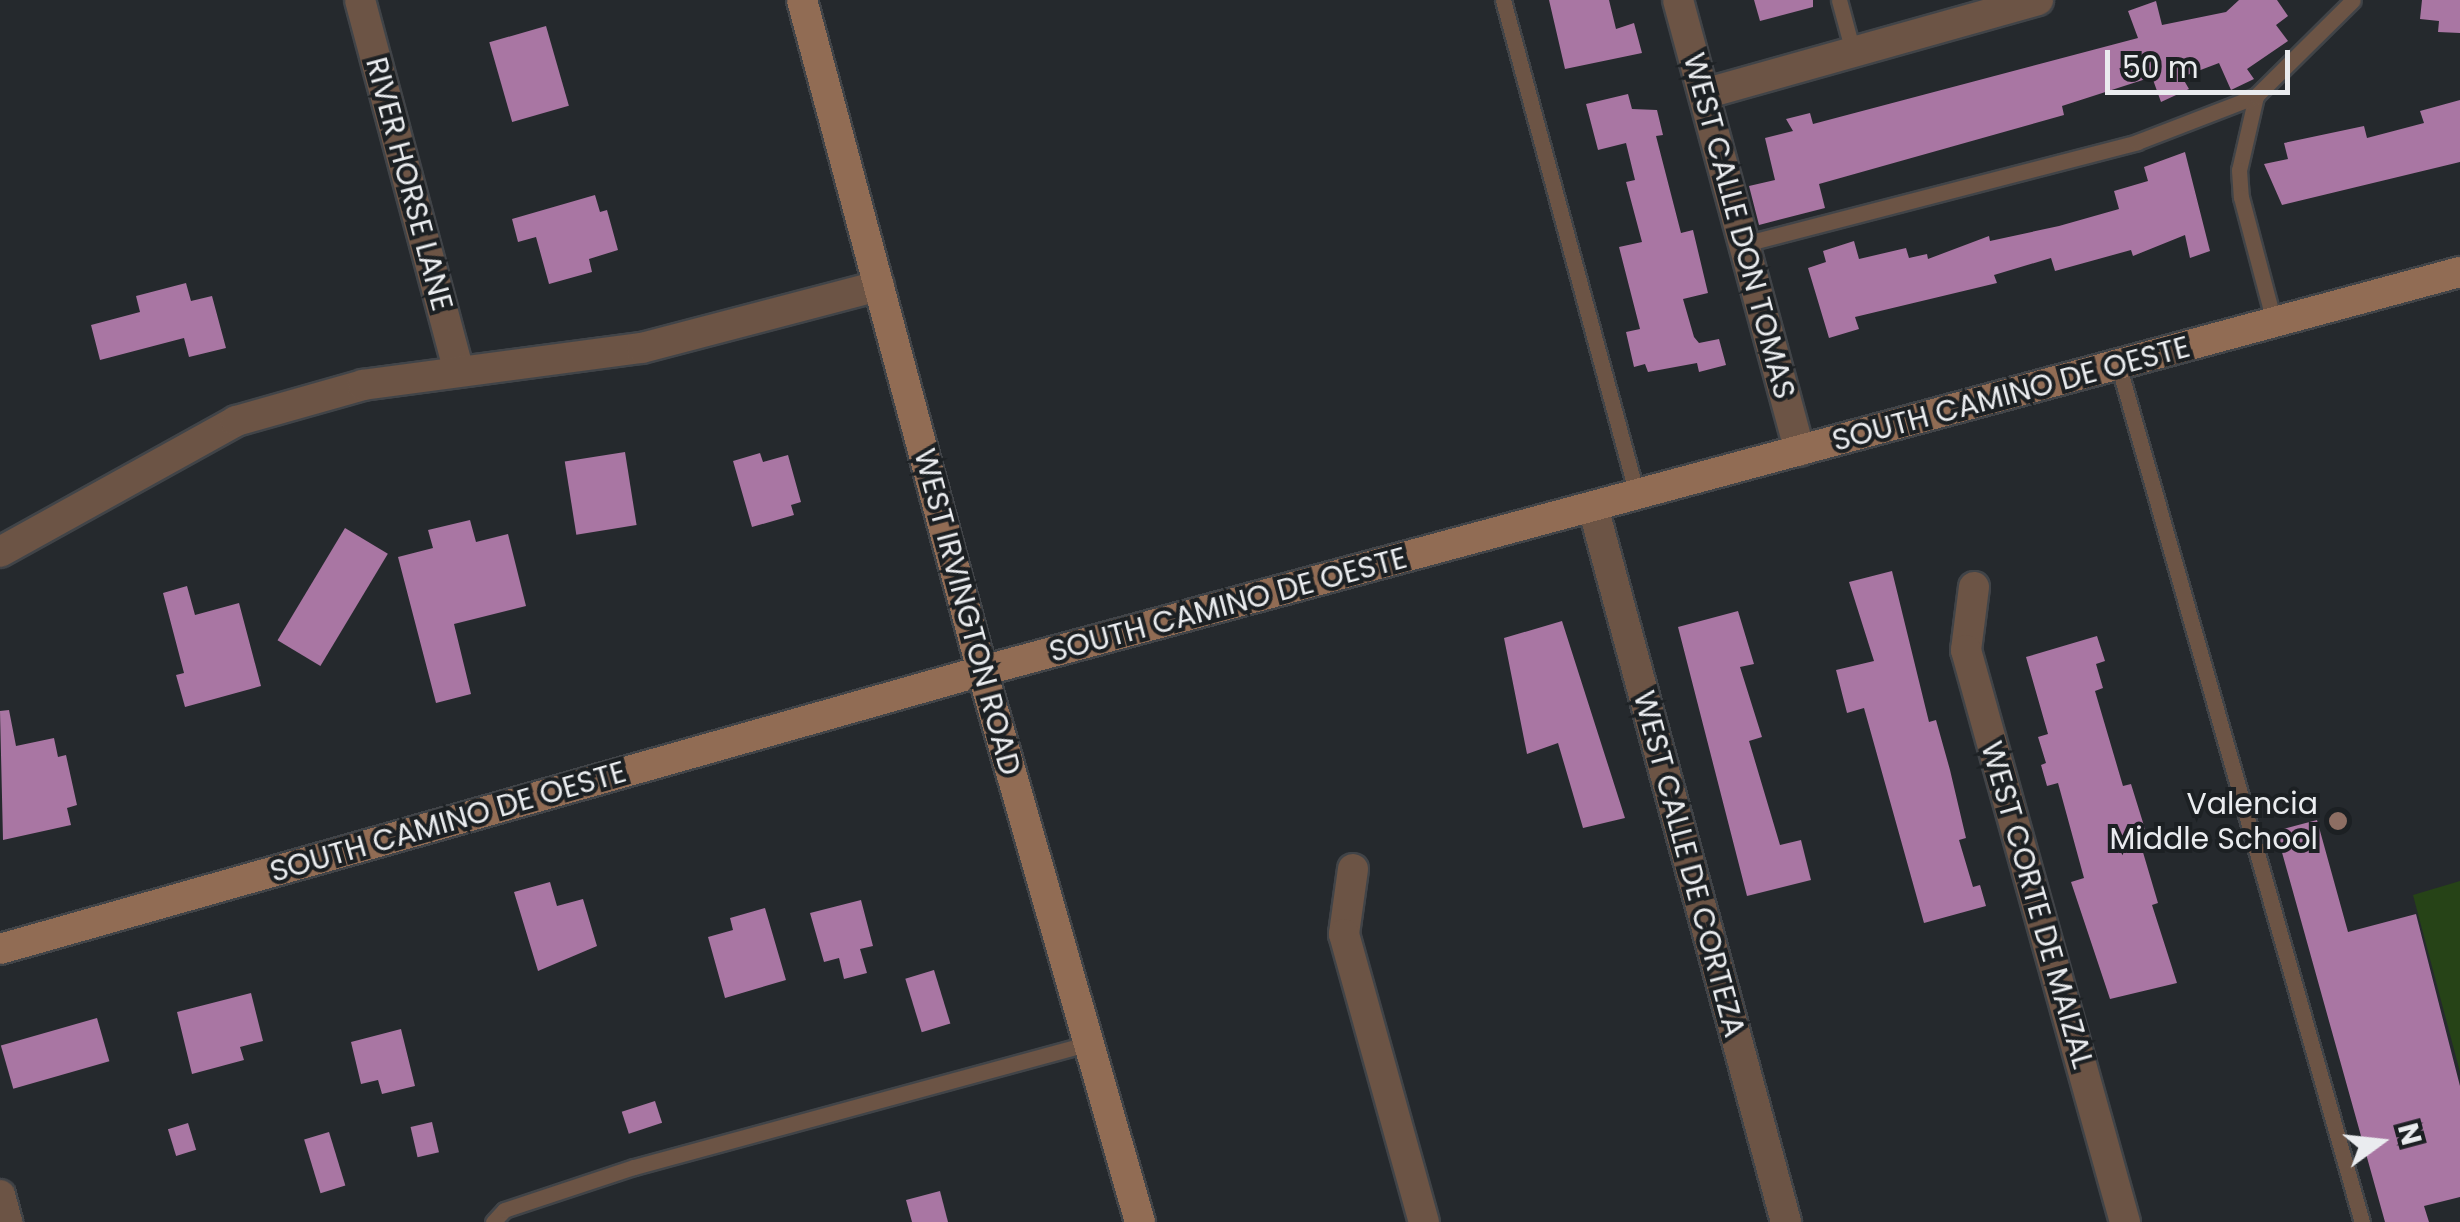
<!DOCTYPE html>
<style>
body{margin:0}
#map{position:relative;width:2460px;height:1222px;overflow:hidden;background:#25292d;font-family:Poppins,sans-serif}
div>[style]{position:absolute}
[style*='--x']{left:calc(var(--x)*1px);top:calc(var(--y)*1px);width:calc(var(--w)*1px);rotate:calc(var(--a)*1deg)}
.green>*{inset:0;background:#264317}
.building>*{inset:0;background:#a976a3;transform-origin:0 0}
.roads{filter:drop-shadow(2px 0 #414448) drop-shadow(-2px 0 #414448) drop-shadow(0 2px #414448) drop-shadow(0 -2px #414448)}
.lane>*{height:15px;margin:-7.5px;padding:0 7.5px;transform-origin:7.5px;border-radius:7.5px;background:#6c5445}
.street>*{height:30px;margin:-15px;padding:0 15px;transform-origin:15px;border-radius:15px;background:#6c5445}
.secondary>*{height:30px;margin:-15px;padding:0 15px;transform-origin:15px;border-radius:15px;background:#916c54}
.dots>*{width:28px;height:28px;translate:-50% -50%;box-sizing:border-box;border:5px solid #1c2023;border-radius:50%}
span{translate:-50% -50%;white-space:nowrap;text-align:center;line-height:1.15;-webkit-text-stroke:8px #1c2023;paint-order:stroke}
.street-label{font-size:30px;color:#eaecef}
.poi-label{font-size:30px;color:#eaecef}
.right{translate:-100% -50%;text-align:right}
.north{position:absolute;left:2330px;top:1092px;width:100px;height:100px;-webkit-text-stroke:8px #1c2023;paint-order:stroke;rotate:75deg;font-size:28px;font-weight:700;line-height:40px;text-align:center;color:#eaecef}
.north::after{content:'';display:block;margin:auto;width:35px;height:45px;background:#eaecef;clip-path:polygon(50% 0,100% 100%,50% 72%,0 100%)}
.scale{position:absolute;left:2105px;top:50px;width:185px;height:45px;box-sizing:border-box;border:5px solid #eaecef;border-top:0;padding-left:12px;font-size:30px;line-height:35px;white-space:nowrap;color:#eaecef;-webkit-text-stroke:8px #1c2023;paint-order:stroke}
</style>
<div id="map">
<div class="green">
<div style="clip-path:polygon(2460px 881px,2460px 1072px,2413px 895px)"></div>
</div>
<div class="building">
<div style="clip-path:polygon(1549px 0,1609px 0,1616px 29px,1634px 23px,1642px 53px,1565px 69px)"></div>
<div style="clip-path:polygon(1754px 0,1813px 0,1813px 7px,1760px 21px)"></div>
<div style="clip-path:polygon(2239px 0,2277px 0,2288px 16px,2276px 25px,2288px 41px,2247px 69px,2254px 79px,2231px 90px,2219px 63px,2182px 77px,2189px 89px,2161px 102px,2152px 77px,2062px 106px,2064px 115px,1819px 184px,1825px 208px,1759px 225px,1749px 186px,1775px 180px,1765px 138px,1793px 131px,1786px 119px,1810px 113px,1813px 124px,2138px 38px,2128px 11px,2156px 1px,2162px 25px,2226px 12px)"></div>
<div style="clip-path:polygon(2422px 0,2460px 0,2460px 33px,2438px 32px,2439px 21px,2420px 19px)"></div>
<div style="left:546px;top:26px;width:83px;height:59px;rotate:74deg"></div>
<div style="clip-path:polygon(1628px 94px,1632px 109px,1657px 110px,1663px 135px,1656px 136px,1681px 233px,1693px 230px,1708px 293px,1683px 299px,1694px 337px,1699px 343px,1719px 339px,1726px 365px,1699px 372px,1697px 363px,1648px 372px,1645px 364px,1634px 367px,1626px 332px,1640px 329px,1619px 247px,1642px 242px,1626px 182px,1635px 180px,1626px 143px,1598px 150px,1586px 104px)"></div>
<div style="clip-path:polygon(2460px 100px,2460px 162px,2282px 205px,2264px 164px,2288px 159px,2284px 143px,2364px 126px,2367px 138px,2424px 123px,2420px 111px)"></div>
<div style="clip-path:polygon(2185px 152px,2210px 251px,2190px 258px,2185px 235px,2133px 256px,2131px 250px,2055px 271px,2051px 258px,1994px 275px,1997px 283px,1855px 317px,1859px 329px,1829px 338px,1808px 268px,1826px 262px,1823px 251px,1854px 241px,1859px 259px,1906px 248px,1909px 258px,1927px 254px,1928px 259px,1989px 236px,1990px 241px,2059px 226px,2119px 209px,2114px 191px,2148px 181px,2144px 167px)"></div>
<div style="clip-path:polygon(595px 195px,600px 212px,607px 210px,618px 250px,589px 259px,592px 272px,549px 284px,536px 237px,518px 242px,512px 219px)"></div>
<div style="clip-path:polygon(186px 283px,191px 301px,212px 296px,226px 348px,189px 357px,184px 338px,100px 360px,91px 325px,140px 312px,136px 296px)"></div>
<div style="left:625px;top:452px;width:74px;height:61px;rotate:81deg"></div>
<div style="clip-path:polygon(760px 453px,763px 462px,788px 455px,801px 502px,791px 505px,794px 515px,752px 527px,733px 461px)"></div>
<div style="clip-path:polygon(470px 520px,476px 542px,508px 534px,526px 606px,454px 624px,471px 694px,436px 703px,398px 557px,433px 548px,428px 530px)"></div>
<div style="left:345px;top:528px;width:50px;height:131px;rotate:31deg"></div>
<div style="clip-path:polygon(1892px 571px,1929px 722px,1936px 720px,1950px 770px,1966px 838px,1959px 840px,1973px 887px,1980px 885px,1986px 906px,1924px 923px,1864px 708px,1847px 713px,1836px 670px,1874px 661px,1849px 582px)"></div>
<div style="clip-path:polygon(187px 586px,195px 615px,239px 603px,261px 686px,185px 707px,176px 675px,184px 673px,163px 593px)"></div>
<div style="clip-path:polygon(1738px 611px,1754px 664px,1740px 667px,1762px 737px,1749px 741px,1780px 845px,1801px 840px,1811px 880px,1747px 896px,1678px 627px)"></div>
<div style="clip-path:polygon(1562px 621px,1625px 818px,1583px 828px,1558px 743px,1527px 754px,1504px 638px)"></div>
<div style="clip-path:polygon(2097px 636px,2105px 661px,2096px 664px,2103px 688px,2095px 691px,2123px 786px,2131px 784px,2145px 829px,2137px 832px,2158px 903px,2152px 905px,2177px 983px,2110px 999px,2071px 882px,2084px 878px,2058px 783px,2047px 786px,2041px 765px,2046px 763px,2038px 737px,2048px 734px,2026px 657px)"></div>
<div style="clip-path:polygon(9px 710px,16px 746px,54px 738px,58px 757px,66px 755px,77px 805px,67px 808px,71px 825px,3px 840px,0 711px)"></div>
<div style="clip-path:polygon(2317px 820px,2348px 932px,2416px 914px,2460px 1086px,2460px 1197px,2424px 1206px,2429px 1222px,2385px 1222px,2276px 831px)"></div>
<div style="clip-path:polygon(550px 882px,557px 906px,583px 899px,597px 946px,538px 971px,514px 892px)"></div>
<div style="clip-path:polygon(861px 900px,873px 946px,860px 949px,867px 973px,844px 979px,839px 958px,824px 962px,810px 913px)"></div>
<div style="clip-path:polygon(765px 908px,786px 980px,725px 998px,708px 937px,733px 930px,730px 918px)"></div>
<div style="left:934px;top:970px;width:56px;height:30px;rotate:73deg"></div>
<div style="clip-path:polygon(251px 993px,263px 1041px,240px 1047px,244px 1060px,192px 1074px,177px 1012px)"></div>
<div style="left:97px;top:1018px;width:45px;height:100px;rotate:74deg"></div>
<div style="clip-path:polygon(401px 1029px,415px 1086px,382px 1094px,378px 1080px,361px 1084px,351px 1042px)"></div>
<div style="left:655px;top:1101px;width:23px;height:35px;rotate:72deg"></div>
<div style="left:432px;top:1122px;width:31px;height:22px;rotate:77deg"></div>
<div style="left:188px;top:1123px;width:28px;height:21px;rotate:73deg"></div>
<div style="left:329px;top:1132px;width:56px;height:26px;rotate:73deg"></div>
<div style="clip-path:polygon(940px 1191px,948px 1222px,912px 1222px,906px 1200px)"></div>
</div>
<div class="roads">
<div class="lane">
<div style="--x:1503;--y:0;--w:513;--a:74.85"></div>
<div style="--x:1839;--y:0;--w:54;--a:74.9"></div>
<div style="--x:2256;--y:96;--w:76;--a:102.9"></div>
<div style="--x:2239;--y:170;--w:27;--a:86"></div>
<div style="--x:2241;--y:197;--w:129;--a:75.2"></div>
<div style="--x:1744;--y:244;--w:406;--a:-14.5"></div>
<div style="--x:2137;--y:142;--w:128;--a:-21.1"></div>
<div style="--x:2256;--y:96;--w:136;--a:-44.7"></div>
<div style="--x:2118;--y:364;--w:892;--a:74.13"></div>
<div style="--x:493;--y:1222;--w:16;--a:-47"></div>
<div style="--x:504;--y:1210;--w:137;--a:-18.3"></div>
<div style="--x:634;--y:1167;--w:472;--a:-15.2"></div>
</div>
<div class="street">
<div style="--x:360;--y:0;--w:381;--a:75.1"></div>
<div style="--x:1678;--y:0;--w:467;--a:74.9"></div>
<div style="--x:1704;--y:94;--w:347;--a:-15.7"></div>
<div style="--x:1593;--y:507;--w:741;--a:74.89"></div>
<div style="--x:0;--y:552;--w:270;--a:-29"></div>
<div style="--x:236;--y:421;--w:132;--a:-15.8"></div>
<div style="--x:363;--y:385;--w:281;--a:-7.6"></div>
<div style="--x:642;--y:348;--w:245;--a:-14.7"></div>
<div style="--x:1974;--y:587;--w:64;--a:97.2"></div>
<div style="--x:1966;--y:650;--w:594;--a:74.47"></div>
<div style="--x:1353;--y:869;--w:66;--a:97.9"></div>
<div style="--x:1344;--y:934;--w:299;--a:74.5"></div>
<div style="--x:0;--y:1195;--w:28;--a:75"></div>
</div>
<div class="secondary">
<div style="--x:802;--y:0;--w:695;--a:74.98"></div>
<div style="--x:982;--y:671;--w:573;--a:74"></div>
<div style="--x:0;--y:949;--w:1021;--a:-15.81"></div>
<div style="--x:982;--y:671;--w:1531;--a:-15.11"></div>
</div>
</div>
<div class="dots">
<div style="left:2338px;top:821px;background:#8d6e63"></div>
</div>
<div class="street-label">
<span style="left:409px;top:184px;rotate:75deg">RIVER HORSE LANE</span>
<span style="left:1739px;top:226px;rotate:75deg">WEST CALLE DON TOMAS</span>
<span style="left:2011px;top:394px;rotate:-15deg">SOUTH CAMINO DE OESTE</span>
<span style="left:1228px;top:605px;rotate:-15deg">SOUTH CAMINO DE OESTE</span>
<span style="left:967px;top:612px;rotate:75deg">WEST IRVINGTON ROAD</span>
<span style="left:448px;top:822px;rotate:-16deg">SOUTH CAMINO DE OESTE</span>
<span style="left:1689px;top:864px;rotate:75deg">WEST CALLE DE CORTEZA</span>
<span style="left:2037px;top:905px;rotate:74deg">WEST CORTE DE MAIZAL</span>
</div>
<div class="poi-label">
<span class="right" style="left:2318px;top:821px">Valencia<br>Middle School</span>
</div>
<div class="north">N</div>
<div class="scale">50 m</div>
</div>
